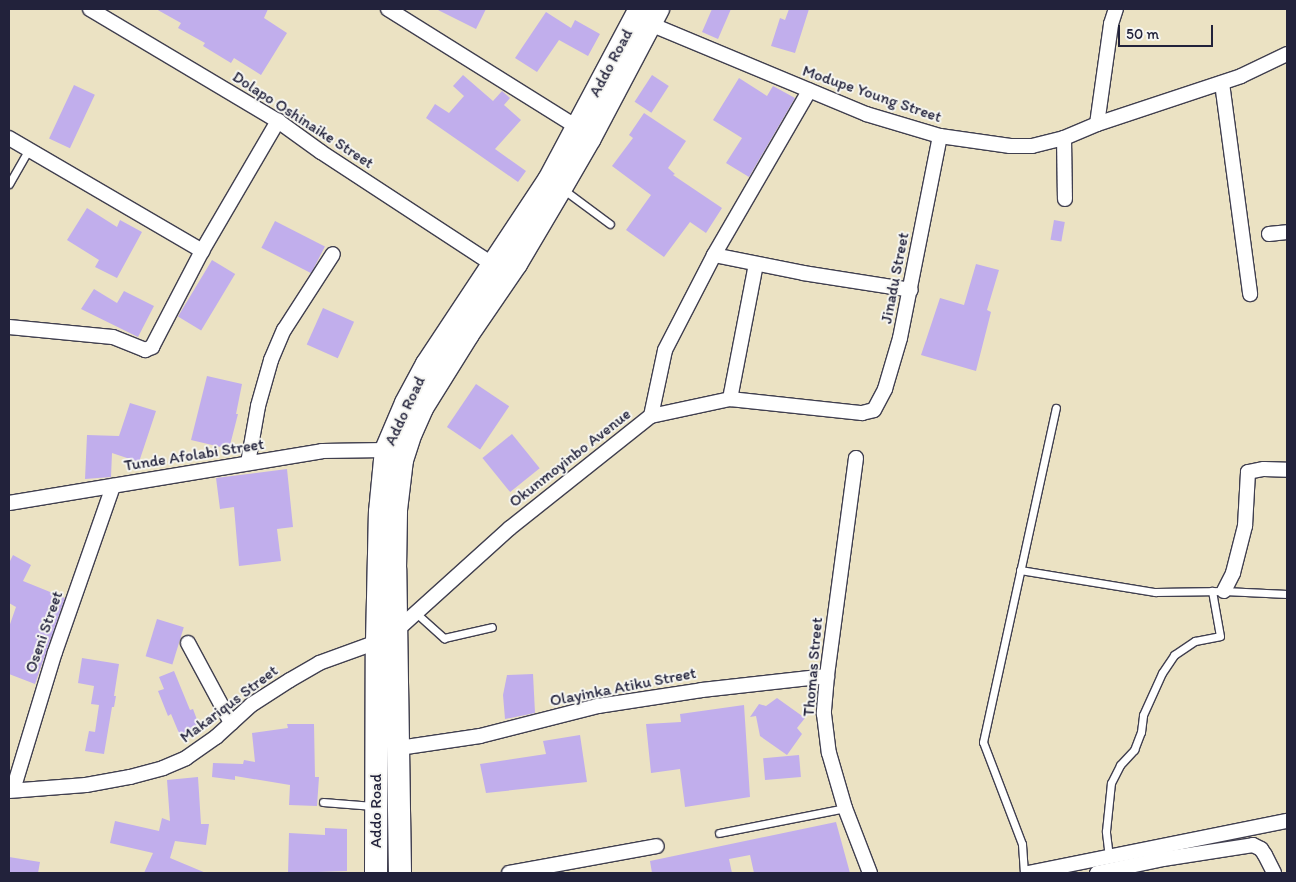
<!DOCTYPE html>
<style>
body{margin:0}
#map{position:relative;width:1296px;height:882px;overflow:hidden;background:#ebe2c3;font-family:Itim,sans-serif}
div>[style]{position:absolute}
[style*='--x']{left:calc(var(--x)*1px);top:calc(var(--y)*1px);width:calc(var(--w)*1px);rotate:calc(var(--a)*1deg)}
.building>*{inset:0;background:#c1aeec;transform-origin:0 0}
.roads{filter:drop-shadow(1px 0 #403f4f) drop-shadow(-1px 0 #403f4f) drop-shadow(0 1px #403f4f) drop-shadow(0 -1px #403f4f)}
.service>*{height:7px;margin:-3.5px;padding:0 3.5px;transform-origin:3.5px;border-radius:3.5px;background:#fff}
.minor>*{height:14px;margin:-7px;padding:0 7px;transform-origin:7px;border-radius:7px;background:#fff}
.primary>*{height:22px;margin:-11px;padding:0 11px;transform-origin:11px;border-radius:11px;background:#fff}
span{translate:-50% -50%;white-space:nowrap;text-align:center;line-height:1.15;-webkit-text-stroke:4px #f6f6f2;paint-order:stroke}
.street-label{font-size:16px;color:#22223b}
.frame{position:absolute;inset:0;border:10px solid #22223b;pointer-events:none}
.scale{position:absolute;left:1118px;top:25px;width:95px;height:22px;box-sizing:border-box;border:2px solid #22223b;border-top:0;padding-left:6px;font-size:15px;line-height:18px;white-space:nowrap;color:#22223b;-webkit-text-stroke:4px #f6f6f2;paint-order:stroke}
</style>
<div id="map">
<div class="building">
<div style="clip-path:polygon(156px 9px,268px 9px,264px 18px,287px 33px,261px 75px,234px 58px,231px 63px,203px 46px,205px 43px,178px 28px,181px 23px)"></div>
<div style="clip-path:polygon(436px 9px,486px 9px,476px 29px)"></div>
<div style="clip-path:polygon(712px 9px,731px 9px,718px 39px,702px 32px)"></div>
<div style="clip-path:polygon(789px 9px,809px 9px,795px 53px,771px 46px,780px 18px,785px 20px)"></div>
<div style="clip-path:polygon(546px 12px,571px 28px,575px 20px,600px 34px,588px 56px,559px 40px,537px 72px,515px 58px)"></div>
<div style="clip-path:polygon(463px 75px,493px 101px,502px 91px,510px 98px,504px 105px,521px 120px,495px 149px,526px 171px,518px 182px,426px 118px,435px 104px,449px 113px,464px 96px,453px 86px)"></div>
<div style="left:652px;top:75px;width:20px;height:32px;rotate:33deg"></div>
<div style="clip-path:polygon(739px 78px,767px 96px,773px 86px,795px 98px,749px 177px,726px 163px,742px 138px,713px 120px)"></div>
<div style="left:74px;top:85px;width:23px;height:59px;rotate:25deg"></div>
<div style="clip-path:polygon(644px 113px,686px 141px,668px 168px,675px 174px,673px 175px,722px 208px,706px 233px,690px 222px,664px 257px,626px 230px,651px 195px,612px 166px,633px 138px,629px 135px)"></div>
<div style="clip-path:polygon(87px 208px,117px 227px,120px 220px,142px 232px,117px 278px,95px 267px,99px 260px,67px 240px)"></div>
<div style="left:1054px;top:220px;width:11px;height:20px;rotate:10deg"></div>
<div style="left:275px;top:221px;width:56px;height:30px;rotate:27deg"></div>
<div style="left:212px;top:260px;width:27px;height:66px;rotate:31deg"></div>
<div style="clip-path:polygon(976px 264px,999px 270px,987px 310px,991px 312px,976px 371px,921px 355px,940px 298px,964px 305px)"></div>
<div style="clip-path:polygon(94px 289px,117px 303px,124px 291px,154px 306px,138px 337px,81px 309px)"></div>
<div style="left:323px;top:308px;width:34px;height:40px;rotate:24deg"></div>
<div style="clip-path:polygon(207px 376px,242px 384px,236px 414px,238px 414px,229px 449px,191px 440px)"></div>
<div style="left:476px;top:384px;width:40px;height:52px;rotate:34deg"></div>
<div style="clip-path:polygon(130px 403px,156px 411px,139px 462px,112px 453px,111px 477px,85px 479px,87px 435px,119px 436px)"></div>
<div style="left:512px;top:434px;width:44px;height:38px;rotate:51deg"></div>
<div style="clip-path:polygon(287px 469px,293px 527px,277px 529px,281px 561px,239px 566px,234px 507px,220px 509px,216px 478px)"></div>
<div style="clip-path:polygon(13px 555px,31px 565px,23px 581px,65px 598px,35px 684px,9px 674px,9px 627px,16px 607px,9px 603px,9px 563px)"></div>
<div style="left:157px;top:619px;width:28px;height:39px;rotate:17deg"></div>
<div style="clip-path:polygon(82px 658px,119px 664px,114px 696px,116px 696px,114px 707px,112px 707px,104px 754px,85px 751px,89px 731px,95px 732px,99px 705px,91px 704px,94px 686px,78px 683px)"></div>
<div style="clip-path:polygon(174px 671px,190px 710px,193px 709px,199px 725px,195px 727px,197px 732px,181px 738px,171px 714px,168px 716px,158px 691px,164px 689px,159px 677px)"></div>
<div style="clip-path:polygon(533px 674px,535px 713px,505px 719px,503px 695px,507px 675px)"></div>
<div style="clip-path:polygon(777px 698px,805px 718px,797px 728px,802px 734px,787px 755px,760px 736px,756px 716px,750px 717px,759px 704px,766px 706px)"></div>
<div style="clip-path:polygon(744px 705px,750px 797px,685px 807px,680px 769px,651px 773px,646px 724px,681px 722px,680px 714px)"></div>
<div style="clip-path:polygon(287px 724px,314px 724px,315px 777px,319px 777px,317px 806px,289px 805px,290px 785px,235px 776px,235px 780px,212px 777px,213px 763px,243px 764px,244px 760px,255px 762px,252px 733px,288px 728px)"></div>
<div style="clip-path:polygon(580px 735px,587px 782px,486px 793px,480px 764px,546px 754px,543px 741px)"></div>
<div style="left:799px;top:755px;width:22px;height:36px;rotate:85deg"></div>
<div style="clip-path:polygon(198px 777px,201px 824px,209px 824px,206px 845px,175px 841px,170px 858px,206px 873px,144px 873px,153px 853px,110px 843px,115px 821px,159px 831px,162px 818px,170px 821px,167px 780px)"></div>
<div style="clip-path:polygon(836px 822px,850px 873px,754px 873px,750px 855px,729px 859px,732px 873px,652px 873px,650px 861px)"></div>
<div style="clip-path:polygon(325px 828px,347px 829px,347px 871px,288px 873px,289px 833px,325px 835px)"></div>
<div style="clip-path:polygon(9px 857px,40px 862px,38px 873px,9px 873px)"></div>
</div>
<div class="roads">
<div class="service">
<div style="--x:9;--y:184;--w:40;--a:-60.3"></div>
<div style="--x:564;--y:190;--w:57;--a:36.5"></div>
<div style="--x:1020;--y:570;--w:137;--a:9.3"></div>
<div style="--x:1155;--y:592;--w:69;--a:-0.8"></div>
<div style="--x:1224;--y:591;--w:63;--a:2.7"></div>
<div style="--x:416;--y:613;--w:38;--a:42"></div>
<div style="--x:444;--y:638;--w:49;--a:-12.9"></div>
<div style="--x:323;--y:802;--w:50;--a:4.6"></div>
<div style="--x:719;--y:833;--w:128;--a:-11.2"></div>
<div style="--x:1109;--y:857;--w:26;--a:-97"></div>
<div style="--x:1106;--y:831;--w:48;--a:-84.1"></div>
<div style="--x:1111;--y:783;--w:20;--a:-63"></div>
<div style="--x:1120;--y:765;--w:21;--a:-47"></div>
<div style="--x:1134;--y:750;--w:19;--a:-69"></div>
<div style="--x:1141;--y:732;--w:17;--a:-83"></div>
<div style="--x:1143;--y:715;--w:46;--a:-65.7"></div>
<div style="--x:1162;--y:673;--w:22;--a:-56"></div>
<div style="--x:1174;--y:655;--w:25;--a:-34"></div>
<div style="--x:1195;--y:641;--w:25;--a:-11"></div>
<div style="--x:1220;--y:636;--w:46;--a:-100.1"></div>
<div style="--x:1024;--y:873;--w:29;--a:-94"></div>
<div style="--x:1022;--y:844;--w:109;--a:-110.9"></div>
<div style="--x:983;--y:742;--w:342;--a:-77.7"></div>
</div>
<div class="minor">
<div style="--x:90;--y:9;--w:219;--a:30.8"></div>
<div style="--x:278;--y:121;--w:53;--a:35.8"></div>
<div style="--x:321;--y:152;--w:207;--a:33.2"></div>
<div style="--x:388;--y:9;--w:223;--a:32"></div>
<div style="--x:650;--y:24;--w:234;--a:22.6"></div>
<div style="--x:866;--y:114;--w:77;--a:16.6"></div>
<div style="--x:940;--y:136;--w:71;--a:8.1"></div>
<div style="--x:1010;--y:146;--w:22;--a:0"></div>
<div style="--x:1032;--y:146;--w:33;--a:-14"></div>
<div style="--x:1064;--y:138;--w:36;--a:-23"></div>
<div style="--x:1097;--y:124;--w:152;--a:-18.4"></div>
<div style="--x:1241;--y:76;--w:51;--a:-25.6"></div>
<div style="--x:1222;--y:83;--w:213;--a:82.4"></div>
<div style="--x:1097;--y:124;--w:101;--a:-82"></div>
<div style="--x:1111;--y:24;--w:16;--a:-72"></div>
<div style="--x:9;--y:138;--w:224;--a:30.3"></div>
<div style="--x:1064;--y:138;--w:61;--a:89.1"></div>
<div style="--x:1269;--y:234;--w:18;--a:-6"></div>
<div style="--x:714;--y:255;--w:91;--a:11.4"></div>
<div style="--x:803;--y:273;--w:109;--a:8.9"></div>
<div style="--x:9;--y:327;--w:104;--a:5.5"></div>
<div style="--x:113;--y:337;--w:35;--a:22"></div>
<div style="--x:145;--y:350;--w:8;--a:-23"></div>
<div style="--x:152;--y:347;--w:108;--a:-62.5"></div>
<div style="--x:202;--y:251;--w:151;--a:-59.7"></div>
<div style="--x:730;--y:399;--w:137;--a:-79.1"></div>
<div style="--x:651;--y:416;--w:67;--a:-78"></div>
<div style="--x:665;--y:350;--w:107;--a:-62.7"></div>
<div style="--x:714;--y:255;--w:190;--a:-59.9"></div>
<div style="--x:856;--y:458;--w:220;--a:97.6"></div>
<div style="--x:827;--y:676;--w:38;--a:95"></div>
<div style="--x:824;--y:714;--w:39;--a:83"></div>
<div style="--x:829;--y:753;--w:57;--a:73.8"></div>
<div style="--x:845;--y:808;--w:70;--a:69"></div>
<div style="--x:248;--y:463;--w:58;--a:-80"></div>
<div style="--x:258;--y:406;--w:48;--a:-74.2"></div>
<div style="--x:271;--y:360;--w:33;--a:-67"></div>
<div style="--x:284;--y:330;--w:90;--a:-57.2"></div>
<div style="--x:9;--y:503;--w:317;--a:-9.4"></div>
<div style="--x:322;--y:451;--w:64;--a:-0.9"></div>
<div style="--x:1224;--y:591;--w:20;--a:-63"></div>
<div style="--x:1233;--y:573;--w:49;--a:-75.7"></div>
<div style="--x:1245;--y:526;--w:54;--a:-86.8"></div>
<div style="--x:1248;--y:472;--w:16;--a:-11"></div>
<div style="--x:1264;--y:469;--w:23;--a:2"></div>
<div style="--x:397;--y:630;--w:152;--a:-42.1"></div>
<div style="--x:510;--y:528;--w:180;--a:-38.5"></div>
<div style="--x:651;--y:416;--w:81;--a:-12.1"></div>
<div style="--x:730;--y:399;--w:133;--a:6.1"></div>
<div style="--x:862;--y:413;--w:12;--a:-14"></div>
<div style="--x:874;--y:410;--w:24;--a:-62"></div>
<div style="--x:885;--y:389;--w:53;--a:-73.6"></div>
<div style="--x:900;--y:338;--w:206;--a:-78.8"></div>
<div style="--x:188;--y:643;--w:91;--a:61.7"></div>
<div style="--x:399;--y:748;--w:82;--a:-8.4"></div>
<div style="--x:480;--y:736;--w:122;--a:-14.3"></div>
<div style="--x:598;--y:706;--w:105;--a:-8.7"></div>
<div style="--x:702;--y:690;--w:126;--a:-6.4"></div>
<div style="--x:13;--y:790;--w:144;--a:-73.1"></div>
<div style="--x:55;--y:652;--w:176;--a:-70.7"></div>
<div style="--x:9;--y:791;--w:77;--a:-4.5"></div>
<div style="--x:86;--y:785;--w:45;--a:-10.3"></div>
<div style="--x:130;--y:777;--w:34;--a:-15"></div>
<div style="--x:163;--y:768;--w:25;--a:-23"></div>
<div style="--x:186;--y:758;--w:37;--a:-35"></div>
<div style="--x:216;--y:737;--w:47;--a:-42.4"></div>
<div style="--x:251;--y:705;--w:46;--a:-32.7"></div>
<div style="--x:290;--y:680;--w:34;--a:-30"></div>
<div style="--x:319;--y:663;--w:62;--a:-19.9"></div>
<div style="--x:509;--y:873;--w:150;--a:-10.3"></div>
<div style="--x:1028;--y:873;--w:264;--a:-11.4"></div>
<div style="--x:1097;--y:873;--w:67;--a:-12"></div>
<div style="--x:1163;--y:859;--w:91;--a:-8.8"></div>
<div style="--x:1253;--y:845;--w:9;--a:27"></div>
<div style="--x:1261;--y:849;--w:7;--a:56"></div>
<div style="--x:1265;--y:855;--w:20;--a:63"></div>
</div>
<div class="primary">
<div style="--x:376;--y:873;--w:231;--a:-89.8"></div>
<div style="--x:377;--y:642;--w:130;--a:-88.7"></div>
<div style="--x:380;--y:512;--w:62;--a:-84.5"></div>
<div style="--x:386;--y:450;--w:51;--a:-66.9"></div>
<div style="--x:406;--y:403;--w:44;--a:-61.7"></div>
<div style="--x:427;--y:364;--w:221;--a:-56.5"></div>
<div style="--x:549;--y:180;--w:194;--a:-62"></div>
<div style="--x:400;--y:873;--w:304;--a:-90.9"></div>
<div style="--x:395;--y:569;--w:59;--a:-89"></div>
<div style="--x:396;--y:510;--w:50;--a:-83.2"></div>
<div style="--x:402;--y:460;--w:28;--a:-72"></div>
<div style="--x:411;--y:433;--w:27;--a:-66"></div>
<div style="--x:422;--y:408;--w:87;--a:-58.1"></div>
<div style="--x:468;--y:334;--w:85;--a:-55.6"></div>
<div style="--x:516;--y:264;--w:88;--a:-59.4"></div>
<div style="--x:561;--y:188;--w:58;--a:-59.9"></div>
<div style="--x:590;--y:138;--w:146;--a:-62.2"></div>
</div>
</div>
<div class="street-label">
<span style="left:611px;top:63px;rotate:-62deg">Addo Road</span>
<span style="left:872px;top:94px;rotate:19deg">Modupe Young Street</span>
<span style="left:303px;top:120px;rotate:33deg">Dolapo Oshinaike Street</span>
<span style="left:895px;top:278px;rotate:-79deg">Jinadu Street</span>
<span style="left:405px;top:411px;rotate:-65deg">Addo Road</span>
<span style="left:194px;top:455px;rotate:-9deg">Tunde Afolabi Street</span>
<span style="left:570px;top:458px;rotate:-38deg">Okunmoyinbo Avenue</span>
<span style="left:44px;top:632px;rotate:-71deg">Oseni Street</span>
<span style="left:813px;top:667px;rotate:-85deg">Thomas Street</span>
<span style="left:623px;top:687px;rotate:-11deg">Olayinka Atiku Street</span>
<span style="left:229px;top:704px;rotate:-37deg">Makariqus Street</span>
<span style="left:376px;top:811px;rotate:-90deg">Addo Road</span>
</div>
<div class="frame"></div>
<div class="scale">50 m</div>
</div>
